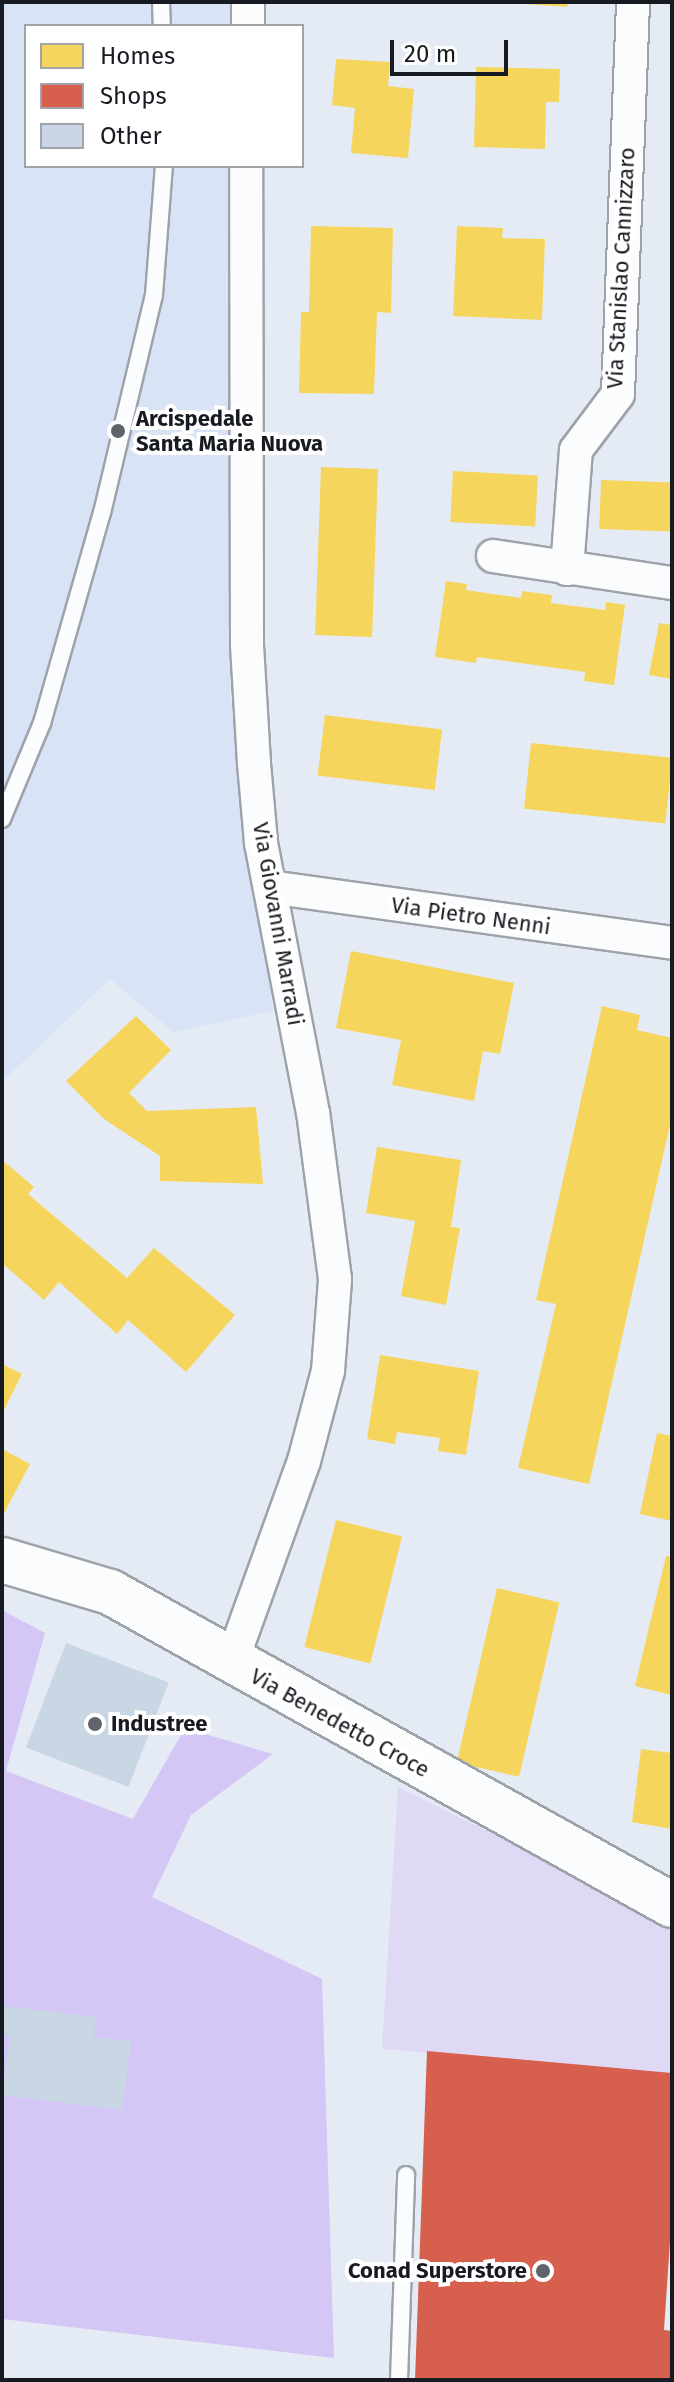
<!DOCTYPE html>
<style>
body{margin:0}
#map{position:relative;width:674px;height:2382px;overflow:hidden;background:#e5ebf5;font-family:"Fira Sans",sans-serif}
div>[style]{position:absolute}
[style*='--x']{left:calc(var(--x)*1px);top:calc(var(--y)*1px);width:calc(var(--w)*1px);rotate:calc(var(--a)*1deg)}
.built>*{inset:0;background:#d9e3f6}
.green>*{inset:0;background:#e0d9f6}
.forest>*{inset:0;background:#d5c7f5}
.homes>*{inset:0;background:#f6d55c;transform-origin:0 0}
.shops>*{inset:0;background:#d6604d}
.building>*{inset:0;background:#c9d6e3;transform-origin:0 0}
.roads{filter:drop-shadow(2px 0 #9ea2a9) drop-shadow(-2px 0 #9ea2a9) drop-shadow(0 2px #9ea2a9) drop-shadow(0 -2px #9ea2a9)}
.lane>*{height:16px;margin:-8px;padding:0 8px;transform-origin:8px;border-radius:8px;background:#fbfcfe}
.street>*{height:32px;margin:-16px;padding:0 16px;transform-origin:16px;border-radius:16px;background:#fbfcfe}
.secondary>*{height:44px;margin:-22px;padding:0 22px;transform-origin:22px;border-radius:22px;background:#fbfcfe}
.dots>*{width:22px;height:22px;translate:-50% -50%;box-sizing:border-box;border:4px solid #fff;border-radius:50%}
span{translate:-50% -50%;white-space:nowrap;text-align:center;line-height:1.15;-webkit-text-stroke:8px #fff;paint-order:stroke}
.street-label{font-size:22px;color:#171a20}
.poi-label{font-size:22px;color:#171a20;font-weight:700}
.left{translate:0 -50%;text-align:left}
.right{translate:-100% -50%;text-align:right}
.frame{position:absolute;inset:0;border:4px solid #171a20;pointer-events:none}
.legend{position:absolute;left:24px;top:24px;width:280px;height:144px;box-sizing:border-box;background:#fff;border:2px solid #a2a3a6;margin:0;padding:10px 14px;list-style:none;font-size:24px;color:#171a20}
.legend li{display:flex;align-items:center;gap:16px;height:40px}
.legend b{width:40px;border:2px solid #a2a3a6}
.scale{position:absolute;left:390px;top:40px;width:118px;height:36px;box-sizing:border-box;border:4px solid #171a20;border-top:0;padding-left:10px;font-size:24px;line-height:28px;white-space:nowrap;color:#171a20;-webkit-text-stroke:6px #fff;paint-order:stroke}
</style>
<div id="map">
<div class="built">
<div style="clip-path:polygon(2px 2px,243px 2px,242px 26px,26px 26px,26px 166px,240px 166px,230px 695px,273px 1011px,173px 1032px,110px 979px,2px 1082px)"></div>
</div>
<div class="green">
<div style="clip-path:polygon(398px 1787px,558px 1866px,672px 1930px,672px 2073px,382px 2049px)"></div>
</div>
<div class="forest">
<div style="clip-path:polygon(2px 1610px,45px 1633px,6px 1771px,133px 1819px,185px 1728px,273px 1754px,191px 1815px,152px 1897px,322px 1979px,334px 2358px,2px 2319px)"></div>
</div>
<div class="homes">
<div style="clip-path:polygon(497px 2px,568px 2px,567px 7px)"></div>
<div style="clip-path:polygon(336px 59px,390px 62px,388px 86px,414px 89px,408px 158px,351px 153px,355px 108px,332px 105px)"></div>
<div style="clip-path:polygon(476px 67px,560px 69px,559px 102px,546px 102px,545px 149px,474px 147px)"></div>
<div style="clip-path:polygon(311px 226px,393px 228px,391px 313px,377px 312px,374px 394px,299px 393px,301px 312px,309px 312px)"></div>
<div style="clip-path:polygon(457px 226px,503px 228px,502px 238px,545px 239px,542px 320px,453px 316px)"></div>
<div style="left:321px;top:467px;width:57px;height:168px;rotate:2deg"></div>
<div style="left:453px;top:471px;width:85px;height:51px;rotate:3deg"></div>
<div style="left:601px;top:480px;width:71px;height:49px;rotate:2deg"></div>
<div style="clip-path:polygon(446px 581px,467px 584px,466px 590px,521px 598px,522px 591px,552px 595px,551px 603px,605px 610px,606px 602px,625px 605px,614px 685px,584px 681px,585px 672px,477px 657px,476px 663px,435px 657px)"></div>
<div style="clip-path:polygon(659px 623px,672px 625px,672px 679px,649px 675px)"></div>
<div style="left:325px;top:715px;width:118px;height:61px;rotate:7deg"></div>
<div style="left:531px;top:743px;width:142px;height:66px;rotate:6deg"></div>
<div style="clip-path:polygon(351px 951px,514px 983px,500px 1054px,483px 1051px,474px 1101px,392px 1085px,401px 1040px,336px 1028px)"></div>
<div style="clip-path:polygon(602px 1006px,640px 1015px,637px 1030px,672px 1038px,672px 1116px,589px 1484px,518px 1468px,556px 1304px,536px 1300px)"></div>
<div style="clip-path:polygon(136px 1016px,171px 1050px,129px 1093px,147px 1111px,256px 1107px,263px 1184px,160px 1181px,160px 1156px,104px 1119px,66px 1081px)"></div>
<div style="clip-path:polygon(377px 1147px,461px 1160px,451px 1227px,460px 1228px,446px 1305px,401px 1296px,415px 1221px,366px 1213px)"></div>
<div style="clip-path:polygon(2px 1160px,34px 1187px,28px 1194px,127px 1278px,154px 1248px,235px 1315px,186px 1372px,128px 1320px,117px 1334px,59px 1282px,44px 1300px,2px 1263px)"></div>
<div style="clip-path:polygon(380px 1355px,479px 1371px,466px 1455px,438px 1451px,440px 1438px,397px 1432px,395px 1444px,367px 1439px)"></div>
<div style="clip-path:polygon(2px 1364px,22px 1374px,2px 1414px)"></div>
<div style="clip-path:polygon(657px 1433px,672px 1436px,672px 1521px,640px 1514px)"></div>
<div style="clip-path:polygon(2px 1449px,30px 1464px,2px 1517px)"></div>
<div style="left:336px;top:1520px;width:68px;height:131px;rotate:14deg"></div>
<div style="clip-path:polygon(666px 1556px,672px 1557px,672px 1695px,635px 1686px)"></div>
<div style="left:497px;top:1588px;width:64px;height:179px;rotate:13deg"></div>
<div style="clip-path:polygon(641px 1749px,672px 1753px,672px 1829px,632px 1822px)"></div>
</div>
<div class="shops">
<div style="clip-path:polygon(427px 2051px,672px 2073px,672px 2212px,664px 2330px,672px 2331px,672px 2380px,415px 2380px)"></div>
</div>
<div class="building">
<div style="left:66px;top:1643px;width:110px;height:112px;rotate:21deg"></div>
<div style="clip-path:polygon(2px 2006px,96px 2017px,94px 2037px,131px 2041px,122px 2110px,2px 2095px,10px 2035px,2px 2034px)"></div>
</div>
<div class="roads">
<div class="lane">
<div style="--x:161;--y:2;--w:24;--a:88"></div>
<div style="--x:2;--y:819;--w:104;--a:-67.4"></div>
<div style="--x:42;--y:723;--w:218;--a:-74.1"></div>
<div style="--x:102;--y:513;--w:224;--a:-76.6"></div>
<div style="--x:154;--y:295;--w:129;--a:-85.6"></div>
<div style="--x:399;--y:2380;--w:205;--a:-88"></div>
</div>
<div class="street">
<div style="--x:248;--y:2;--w:24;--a:90"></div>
<div style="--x:493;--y:556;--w:181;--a:8.6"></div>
<div style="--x:567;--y:569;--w:119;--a:-85.7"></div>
<div style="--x:576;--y:450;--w:70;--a:-53.1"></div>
<div style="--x:618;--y:394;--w:392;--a:-87.8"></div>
<div style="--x:270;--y:887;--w:406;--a:7.9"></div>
<div style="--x:225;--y:1660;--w:18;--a:-47"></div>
<div style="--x:237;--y:1647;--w:198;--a:-70.2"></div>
<div style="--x:304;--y:1461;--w:93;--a:-75.1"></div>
<div style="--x:328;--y:1371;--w:92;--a:-85.6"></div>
<div style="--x:335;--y:1279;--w:167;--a:-97.5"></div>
<div style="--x:313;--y:1113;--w:276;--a:-100.9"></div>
<div style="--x:261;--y:842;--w:79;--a:-95.1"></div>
<div style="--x:254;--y:763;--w:119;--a:-93.4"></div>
<div style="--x:247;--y:644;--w:478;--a:-90.1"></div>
</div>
<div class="secondary">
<div style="--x:2;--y:1560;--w:113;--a:16.5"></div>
<div style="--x:110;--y:1592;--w:643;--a:29.12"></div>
</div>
</div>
<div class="dots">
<div style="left:118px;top:431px;background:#5f636b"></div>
<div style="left:95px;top:1724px;background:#5f636b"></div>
<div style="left:543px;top:2271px;background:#5f636b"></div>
</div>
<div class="street-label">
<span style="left:621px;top:268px;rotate:-87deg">Via Stanislao Cannizzaro</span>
<span style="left:471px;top:916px;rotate:8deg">Via Pietro Nenni</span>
<span style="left:278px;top:924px;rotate:80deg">Via Giovanni Marradi</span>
<span style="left:340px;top:1723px;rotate:29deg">Via Benedetto Croce</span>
</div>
<div class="poi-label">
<span class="left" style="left:136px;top:431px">Arcispedale<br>Santa Maria Nuova</span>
<span class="left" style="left:111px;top:1724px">Industree</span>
<span class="right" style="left:527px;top:2271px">Conad Superstore</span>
</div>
<div class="frame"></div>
<ul class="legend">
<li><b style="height:22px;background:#f6d55c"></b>Homes</li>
<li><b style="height:22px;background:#d6604d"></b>Shops</li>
<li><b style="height:22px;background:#c9d6e3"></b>Other</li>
</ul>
<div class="scale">20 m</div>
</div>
